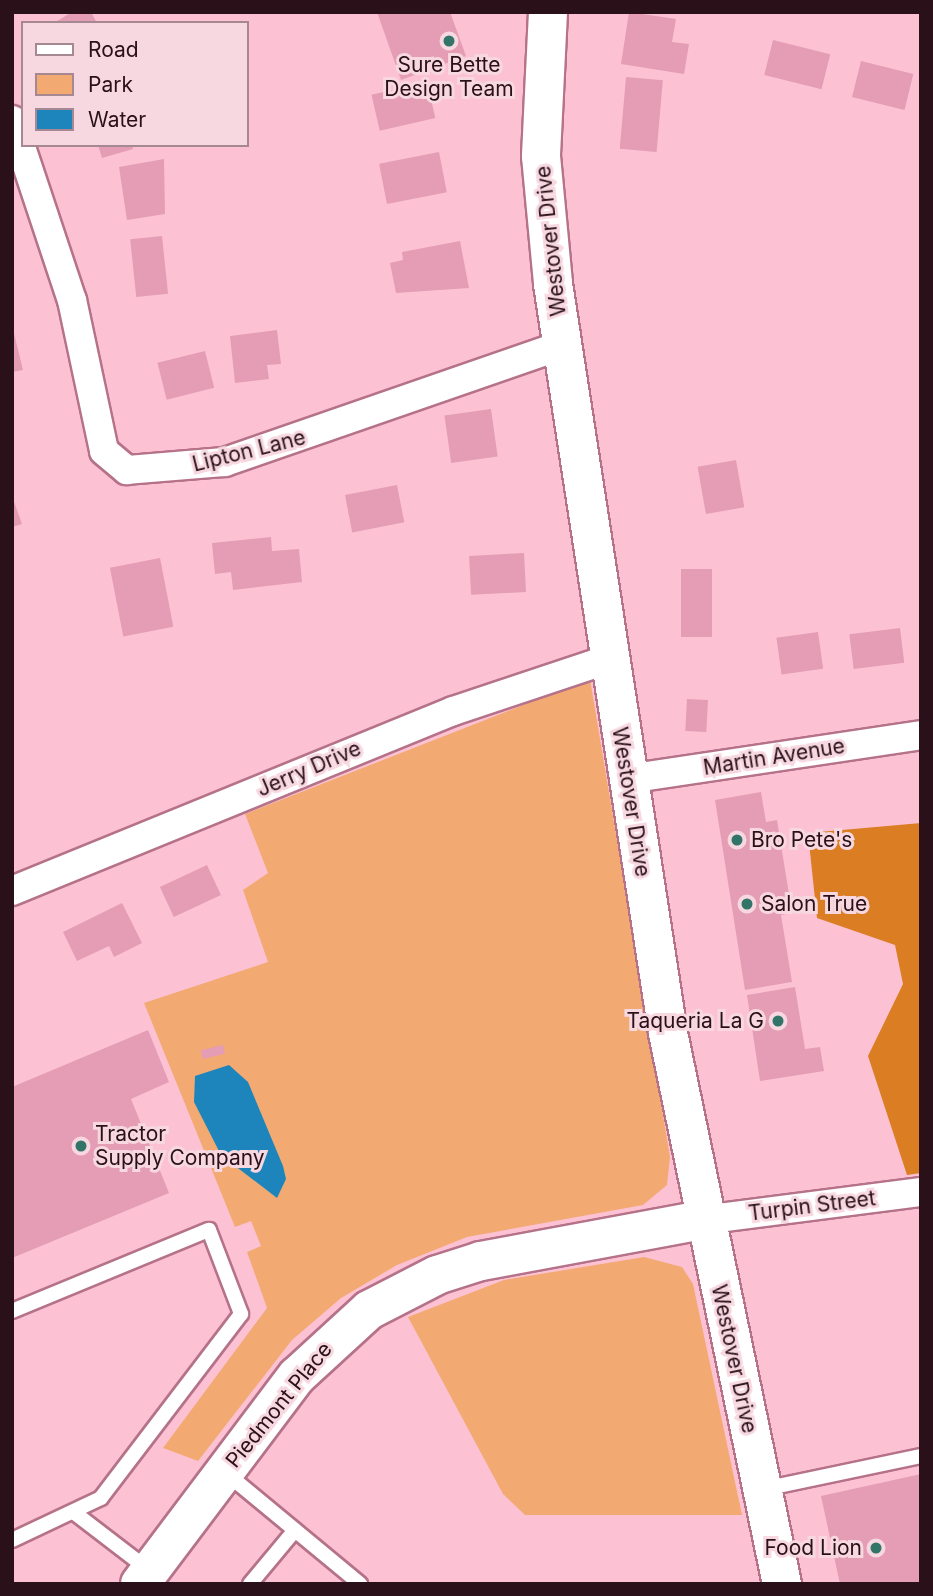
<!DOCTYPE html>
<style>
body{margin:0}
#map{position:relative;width:933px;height:1596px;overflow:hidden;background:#fcc2d4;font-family:Inter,sans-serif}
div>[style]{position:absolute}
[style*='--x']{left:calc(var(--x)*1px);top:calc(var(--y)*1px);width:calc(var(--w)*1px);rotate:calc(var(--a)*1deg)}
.green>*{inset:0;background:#f2aa72}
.forest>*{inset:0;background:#db7d22}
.water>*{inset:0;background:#1d85bb}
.building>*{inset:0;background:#e49db4;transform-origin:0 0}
.roads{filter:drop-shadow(2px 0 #b57289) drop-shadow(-2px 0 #b57289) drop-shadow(0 2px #b57289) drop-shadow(0 -2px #b57289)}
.lane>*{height:14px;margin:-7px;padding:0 7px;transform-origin:7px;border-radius:7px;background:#fff}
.street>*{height:28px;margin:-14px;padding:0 14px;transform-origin:14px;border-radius:14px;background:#fff}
.secondary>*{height:38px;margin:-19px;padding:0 19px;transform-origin:19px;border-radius:19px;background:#fff}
.dots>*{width:19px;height:19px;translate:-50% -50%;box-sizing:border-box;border:4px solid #f7d8e1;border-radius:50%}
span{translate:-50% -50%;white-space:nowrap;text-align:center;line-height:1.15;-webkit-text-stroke:6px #f7d8e1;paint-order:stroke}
.poi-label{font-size:21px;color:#291019}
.left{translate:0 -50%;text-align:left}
.right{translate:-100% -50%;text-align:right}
.street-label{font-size:21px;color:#291019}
.frame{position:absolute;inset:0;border:14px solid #291019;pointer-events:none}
.legend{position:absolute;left:21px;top:21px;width:228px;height:126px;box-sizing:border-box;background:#f7d8e1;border:2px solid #a58891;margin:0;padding:9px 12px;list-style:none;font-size:21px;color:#291019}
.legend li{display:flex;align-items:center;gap:14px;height:35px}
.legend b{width:35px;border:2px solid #a58891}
</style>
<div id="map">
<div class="green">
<div style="clip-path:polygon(590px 679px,670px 1157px,667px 1185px,643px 1205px,467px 1237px,397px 1265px,341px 1298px,292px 1340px,198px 1461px,163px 1448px,267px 1308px,247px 1252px,261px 1246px,251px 1221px,235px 1227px,144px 1003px,268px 962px,243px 890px,268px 873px,245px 814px)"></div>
<div style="clip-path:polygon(644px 1257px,682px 1267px,693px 1284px,742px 1515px,525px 1515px,503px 1494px,408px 1317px,504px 1280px)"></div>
</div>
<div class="forest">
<div style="clip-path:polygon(921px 823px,921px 1173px,907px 1175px,868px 1056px,903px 984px,895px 945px,817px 918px,808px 833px)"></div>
</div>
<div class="water">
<div style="clip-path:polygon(229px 1065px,248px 1082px,283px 1166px,286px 1179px,277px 1198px,221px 1155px,194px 1102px,195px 1076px)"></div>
</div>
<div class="building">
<div style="clip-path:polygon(72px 12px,91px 12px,97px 23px,54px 23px)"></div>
<div style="clip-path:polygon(377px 12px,450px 12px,466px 56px,401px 80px)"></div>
<div style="clip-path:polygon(629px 12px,676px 19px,672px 42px,689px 44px,684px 74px,621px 64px)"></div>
<div style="left:773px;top:40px;width:59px;height:36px;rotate:14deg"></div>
<div style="left:861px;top:61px;width:54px;height:37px;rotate:14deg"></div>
<div style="left:626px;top:77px;width:37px;height:72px;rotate:5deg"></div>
<div style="left:427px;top:82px;width:37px;height:57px;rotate:77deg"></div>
<div style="clip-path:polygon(98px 145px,132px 145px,133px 149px,102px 158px)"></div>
<div style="left:439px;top:152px;width:41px;height:61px;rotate:79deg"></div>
<div style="clip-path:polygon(164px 159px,165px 214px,127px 220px,119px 167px)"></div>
<div style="left:162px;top:236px;width:58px;height:32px;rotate:84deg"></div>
<div style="clip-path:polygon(460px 241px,469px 288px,396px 293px,390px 263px,403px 260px,402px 252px)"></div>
<div style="clip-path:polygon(12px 325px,23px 370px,12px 372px)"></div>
<div style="clip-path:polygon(277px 330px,281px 364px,267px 365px,269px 379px,235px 383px,230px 336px)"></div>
<div style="left:205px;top:351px;width:38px;height:49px;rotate:76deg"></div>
<div style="left:491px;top:409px;width:48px;height:47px;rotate:82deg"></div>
<div style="left:736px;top:460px;width:48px;height:39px;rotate:80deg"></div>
<div style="left:397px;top:485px;width:38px;height:53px;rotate:79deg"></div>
<div style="clip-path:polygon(12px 496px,22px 524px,12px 527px)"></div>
<div style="clip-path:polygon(271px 537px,272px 551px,299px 549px,302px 582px,233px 590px,231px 572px,215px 574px,212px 543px)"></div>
<div style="left:524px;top:553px;width:39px;height:55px;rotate:87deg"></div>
<div style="left:160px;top:558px;width:70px;height:51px;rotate:79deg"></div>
<div style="left:681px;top:569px;width:31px;height:68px"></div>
<div style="left:900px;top:628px;width:35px;height:51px;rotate:83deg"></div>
<div style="left:818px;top:632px;width:37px;height:42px;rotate:82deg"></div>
<div style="left:687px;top:699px;width:21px;height:32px;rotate:3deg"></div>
<div style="clip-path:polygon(761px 792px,766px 822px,777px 820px,792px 913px,781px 915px,792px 982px,745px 990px,715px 800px)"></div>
<div style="left:207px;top:865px;width:33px;height:52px;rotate:65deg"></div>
<div style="clip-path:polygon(122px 903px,142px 943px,114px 957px,109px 946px,77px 961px,63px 932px)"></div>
<div style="clip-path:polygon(795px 987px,805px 1049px,820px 1047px,824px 1071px,760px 1081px,747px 995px)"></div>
<div style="clip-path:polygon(148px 1030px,169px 1082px,131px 1099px,169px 1193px,12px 1258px,12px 1087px)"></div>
<div style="left:223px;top:1045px;width:9px;height:23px;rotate:77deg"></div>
<div style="clip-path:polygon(921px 1474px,921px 1584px,840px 1584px,821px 1496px)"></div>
</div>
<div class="roads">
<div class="lane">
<div style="--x:12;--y:1311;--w:213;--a:-22.4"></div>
<div style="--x:209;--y:1230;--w:90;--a:69.1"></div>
<div style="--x:241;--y:1314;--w:231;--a:127.3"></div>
<div style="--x:101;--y:1498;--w:98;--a:154.7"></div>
<div style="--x:226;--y:1473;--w:174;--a:39.6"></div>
<div style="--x:764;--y:1489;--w:160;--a:-11.9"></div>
<div style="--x:76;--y:1514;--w:92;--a:37.5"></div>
<div style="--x:250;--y:1584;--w:70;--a:-50.2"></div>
</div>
<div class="street">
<div style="--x:12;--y:120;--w:190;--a:71.6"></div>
<div style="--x:72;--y:300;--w:154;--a:78"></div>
<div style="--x:104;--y:451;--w:30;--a:40"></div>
<div style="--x:127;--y:470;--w:98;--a:-4.7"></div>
<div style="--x:225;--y:462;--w:357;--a:-19.1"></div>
<div style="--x:627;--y:779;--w:297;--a:-8.5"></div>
<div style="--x:12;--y:891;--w:476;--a:-22.2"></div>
<div style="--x:453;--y:711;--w:164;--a:-18.4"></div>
<div style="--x:702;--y:1220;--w:221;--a:-7.3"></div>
</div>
<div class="secondary">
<div style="--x:548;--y:12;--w:144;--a:92.8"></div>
<div style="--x:541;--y:156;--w:129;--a:84.6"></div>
<div style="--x:553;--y:284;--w:758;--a:81.27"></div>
<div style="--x:668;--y:1033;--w:563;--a:78.31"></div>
<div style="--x:140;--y:1584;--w:261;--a:-53"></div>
<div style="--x:297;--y:1376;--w:98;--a:-42.5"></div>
<div style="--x:369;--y:1310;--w:76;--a:-27.2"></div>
<div style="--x:437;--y:1275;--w:46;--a:-17.7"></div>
<div style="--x:481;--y:1261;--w:225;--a:-10.5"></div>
</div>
</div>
<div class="dots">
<div style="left:449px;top:41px;background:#327568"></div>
<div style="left:737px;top:840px;background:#327568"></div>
<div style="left:747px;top:904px;background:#327568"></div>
<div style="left:778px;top:1021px;background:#327568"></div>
<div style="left:81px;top:1146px;background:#327568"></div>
<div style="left:876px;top:1548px;background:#327568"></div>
</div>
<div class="poi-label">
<span style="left:449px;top:77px">Sure Bette<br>Design Team</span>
<span class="left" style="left:751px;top:840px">Bro Pete's</span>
<span class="left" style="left:761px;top:904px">Salon True</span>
<span class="right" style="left:764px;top:1021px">Taqueria La G</span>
<span class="left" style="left:95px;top:1146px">Tractor<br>Supply Company</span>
<span class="right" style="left:862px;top:1548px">Food Lion</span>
</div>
<div class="street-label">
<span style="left:551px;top:241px;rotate:-96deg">Westover Drive</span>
<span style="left:249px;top:451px;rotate:-14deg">Lipton Lane</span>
<span style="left:774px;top:757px;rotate:-9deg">Martin Avenue</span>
<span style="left:309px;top:769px;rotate:-23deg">Jerry Drive</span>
<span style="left:631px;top:802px;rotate:81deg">Westover Drive</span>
<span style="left:812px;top:1206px;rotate:-7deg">Turpin Street</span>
<span style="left:734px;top:1359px;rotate:78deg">Westover Drive</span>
<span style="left:279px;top:1405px;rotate:-51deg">Piedmont Place</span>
</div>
<div class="frame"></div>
<ul class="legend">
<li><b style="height:9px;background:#fff"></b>Road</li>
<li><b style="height:19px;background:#f2aa72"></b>Park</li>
<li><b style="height:19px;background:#1d85bb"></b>Water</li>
</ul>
</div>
